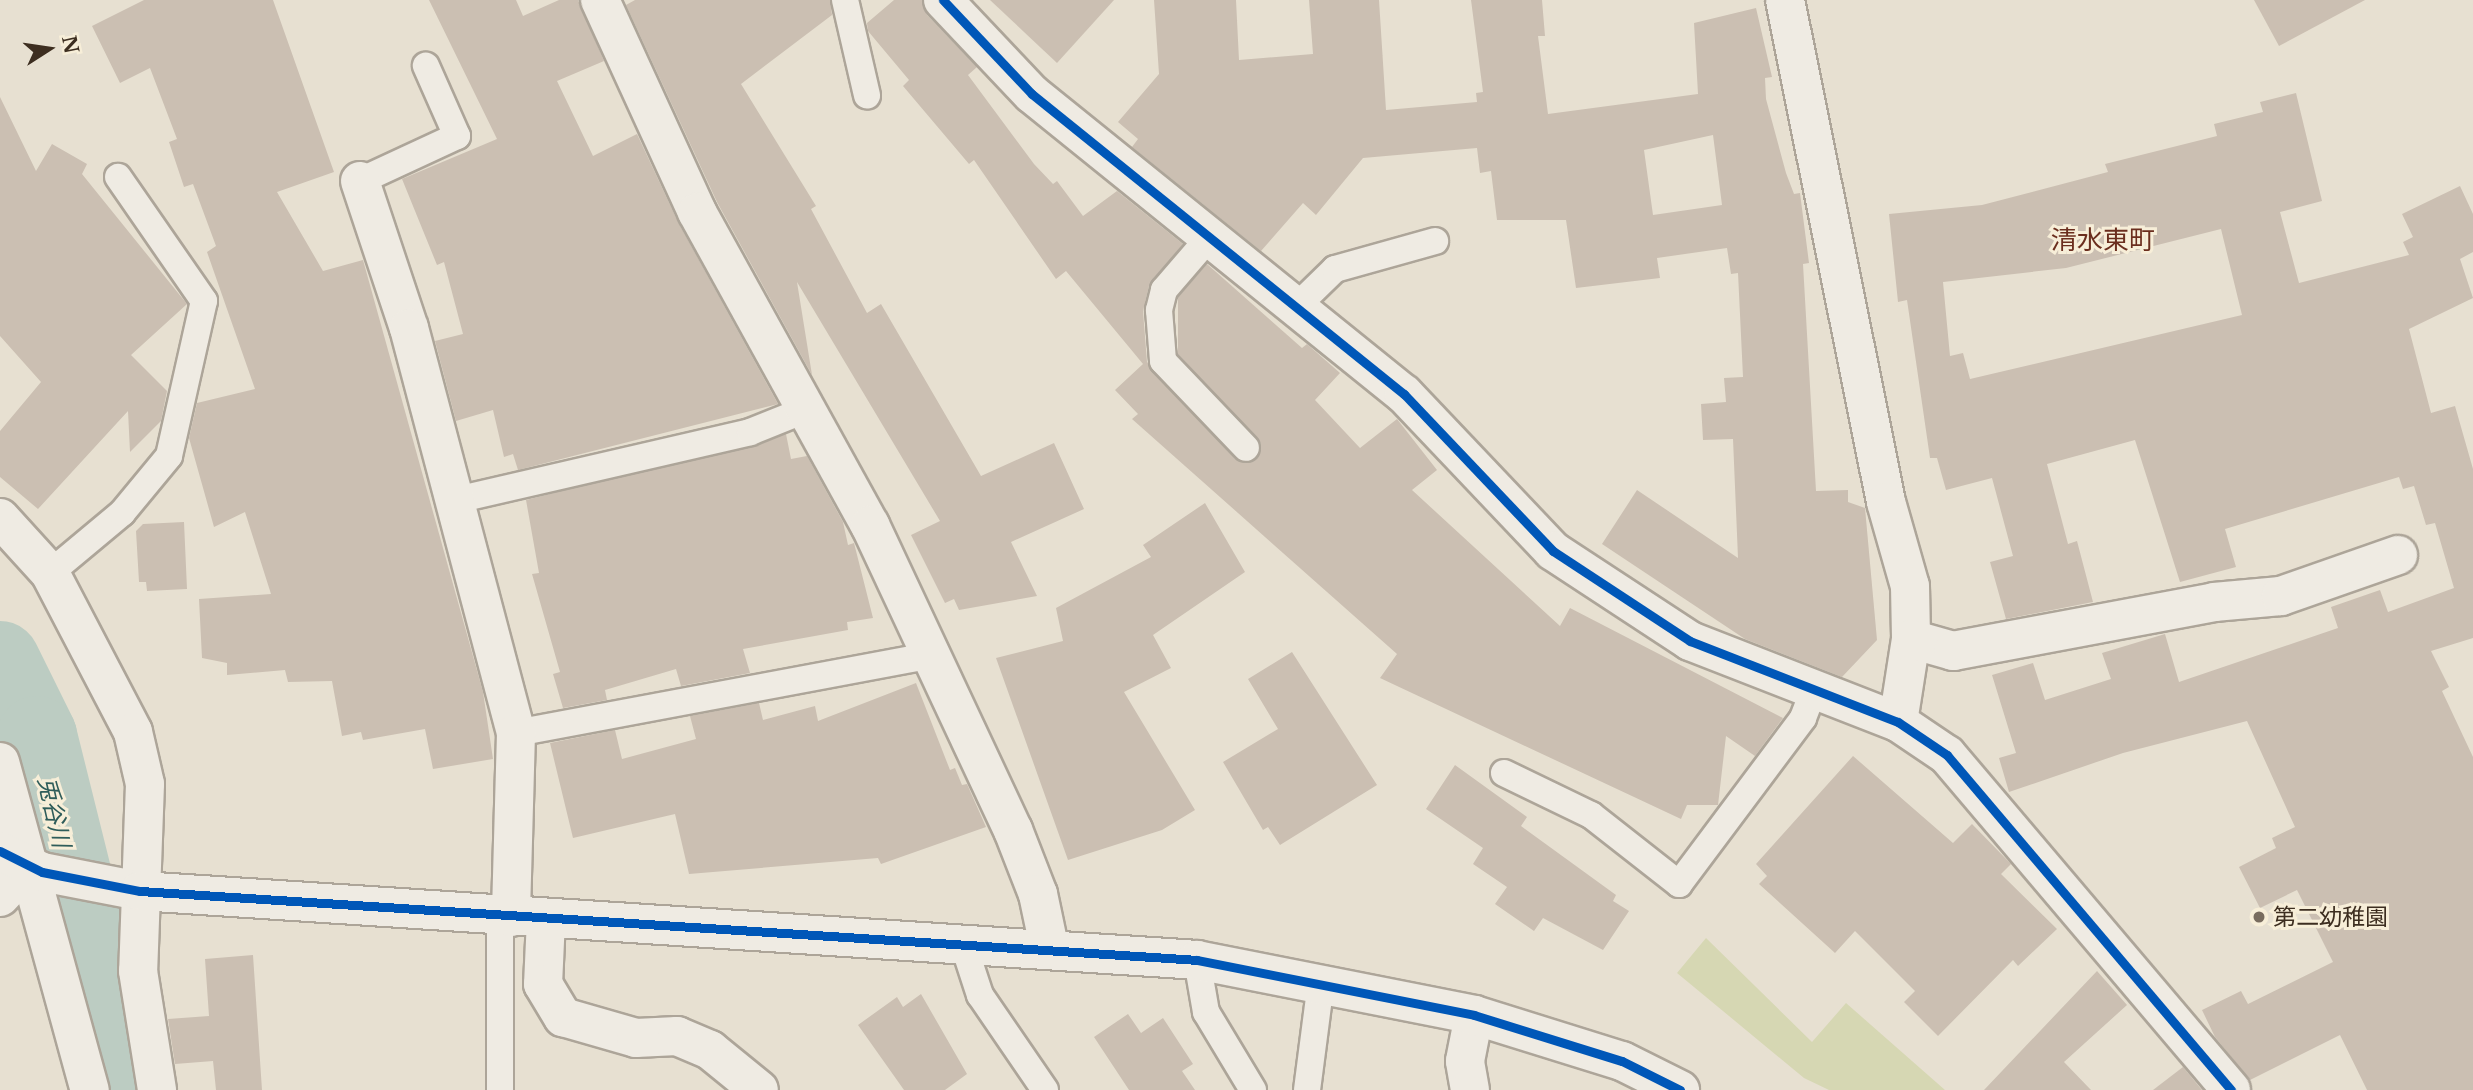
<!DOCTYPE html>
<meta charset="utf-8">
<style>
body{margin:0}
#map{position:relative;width:2473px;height:1090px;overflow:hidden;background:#e7e0d1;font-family:"Libre Baskerville","Noto Sans JP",serif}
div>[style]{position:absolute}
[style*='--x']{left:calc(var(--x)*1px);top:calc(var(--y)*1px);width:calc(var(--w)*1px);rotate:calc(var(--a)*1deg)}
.green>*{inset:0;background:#d6d7b3}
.river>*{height:80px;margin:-40px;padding:0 40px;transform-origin:40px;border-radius:40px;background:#bcccc2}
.building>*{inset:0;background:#cbbfb2}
.roads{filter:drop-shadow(2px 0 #ada599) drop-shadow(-2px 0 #ada599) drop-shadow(0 2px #ada599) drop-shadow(0 -2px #ada599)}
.service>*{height:26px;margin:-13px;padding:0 13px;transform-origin:13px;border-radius:13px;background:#efebe3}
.minor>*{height:38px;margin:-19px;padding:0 19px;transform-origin:19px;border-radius:19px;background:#efebe3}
.tertiary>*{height:38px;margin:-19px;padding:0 19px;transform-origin:19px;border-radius:19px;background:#efebe3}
.cycleway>*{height:9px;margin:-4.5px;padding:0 4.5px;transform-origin:4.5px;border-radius:4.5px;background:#0057b8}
.dots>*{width:19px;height:19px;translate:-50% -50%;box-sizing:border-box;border:4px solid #f7eed8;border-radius:50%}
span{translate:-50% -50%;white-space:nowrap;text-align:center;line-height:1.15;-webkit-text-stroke:6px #f7eed8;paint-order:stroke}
.poi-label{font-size:23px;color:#3d2e20}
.left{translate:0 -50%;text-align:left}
.water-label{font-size:24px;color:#2f5d5a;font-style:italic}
.quarter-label{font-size:26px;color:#6b2e1e}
.north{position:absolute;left:14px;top:14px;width:70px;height:70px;-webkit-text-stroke:5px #f7eed8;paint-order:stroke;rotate:78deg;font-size:19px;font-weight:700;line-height:28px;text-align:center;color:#3d2e20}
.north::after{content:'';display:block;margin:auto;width:24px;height:32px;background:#3d2e20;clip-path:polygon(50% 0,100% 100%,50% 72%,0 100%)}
</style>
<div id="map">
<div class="green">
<div style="clip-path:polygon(1706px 938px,1812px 1042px,1846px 1003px,1945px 1090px,1829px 1090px,1804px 1078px,1677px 973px)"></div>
</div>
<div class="river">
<div style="--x:0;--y:661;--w:84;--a:63.7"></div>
<div style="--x:37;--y:736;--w:365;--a:76"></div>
</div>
<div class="building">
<div style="clip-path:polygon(144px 0,273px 0,334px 172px,277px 192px,323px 271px,363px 260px,483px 692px,493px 759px,433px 769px,425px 729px,363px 740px,361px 732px,342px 736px,332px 681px,288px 682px,285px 670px,227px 675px,227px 663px,202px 658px,199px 599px,271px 594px,245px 512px,214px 527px,189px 438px,197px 403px,255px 389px,207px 252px,216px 246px,193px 184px,184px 187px,169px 142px,177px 139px,150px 68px,120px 83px,92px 26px)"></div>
<div style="clip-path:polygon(429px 0,516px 0,523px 16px,559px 0,578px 0,604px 61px,557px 81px,593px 156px,637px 134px,678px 222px,778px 404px,518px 470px,513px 454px,504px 457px,493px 410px,456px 421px,435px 341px,463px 334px,444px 262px,437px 265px,402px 179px,497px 139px)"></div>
<div style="clip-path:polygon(635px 0,830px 0,832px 15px,741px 84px,816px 206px,811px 209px,867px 313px,881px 304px,981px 476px,1054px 443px,1084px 509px,1011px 542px,1037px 596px,959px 610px,954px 599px,945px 603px,911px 535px,940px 521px,797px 282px,812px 375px,717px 202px,626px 5px)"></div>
<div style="clip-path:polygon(894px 0,922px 0,927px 15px,977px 67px,968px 75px,1034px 164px,1053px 184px,1057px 181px,1083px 216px,1117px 191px,1183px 244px,1149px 286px,1143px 311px,1147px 362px,1235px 459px,1256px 460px,1261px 444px,1178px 354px,1178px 297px,1207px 264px,1302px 348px,1307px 344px,1340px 373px,1315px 400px,1360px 448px,1397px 419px,1437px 470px,1412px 490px,1560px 626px,1570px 608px,1783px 718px,1755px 756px,1726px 736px,1718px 805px,1687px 805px,1681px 819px,1380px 678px,1397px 654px,1132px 419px,1138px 414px,1115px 390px,1143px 364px,1066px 271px,1056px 279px,974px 160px,969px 164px,903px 86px,909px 80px,868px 31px,867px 23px)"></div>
<div style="clip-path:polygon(990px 0,1114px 0,1057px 63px)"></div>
<div style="clip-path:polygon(evenodd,1154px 0,1236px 0,1239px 60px,1313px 54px,1309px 0,1379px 0,1386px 110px,1477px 102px,1476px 93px,1483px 92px,1471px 0,1542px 0,1545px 36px,1538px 36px,1548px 114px,1698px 94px,1694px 23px,1756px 8px,1772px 77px,1765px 78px,1766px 99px,1786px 173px,1794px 194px,1800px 193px,1809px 263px,1803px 264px,1816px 491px,1848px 490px,1848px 502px,1865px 508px,1877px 640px,1842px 677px,1745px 639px,1602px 544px,1637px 490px,1738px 558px,1733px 439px,1703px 440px,1701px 404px,1726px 402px,1724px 378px,1743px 377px,1738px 273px,1731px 274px,1727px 248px,1657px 258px,1660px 278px,1576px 288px,1566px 220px,1497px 220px,1491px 171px,1480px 173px,1477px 148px,1363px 158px,1316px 215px,1303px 203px,1261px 251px,1132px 147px,1138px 139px,1118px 122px,1159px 74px,1154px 0,1713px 135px,1722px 205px,1653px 215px,1644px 150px,1713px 135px)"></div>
<div style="clip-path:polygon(2254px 0,2365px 0,2279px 46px)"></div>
<div style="clip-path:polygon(evenodd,2296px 93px,2322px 201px,2280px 212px,2299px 283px,2409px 255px,2403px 242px,2413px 237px,2402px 214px,2460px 186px,2473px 214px,2473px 252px,2460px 259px,2473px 298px,2409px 329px,2431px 413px,2455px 406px,2473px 469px,2473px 638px,2431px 651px,2449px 687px,2442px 691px,2473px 757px,2473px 1090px,2367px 1090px,2340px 1035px,2250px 1080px,2215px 1037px,2202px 1010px,2241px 991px,2248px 1004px,2333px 962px,2297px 890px,2260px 908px,2239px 867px,2276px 848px,2272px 838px,2295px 827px,2247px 721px,2123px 753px,2009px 792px,1999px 758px,2016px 753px,1992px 675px,2033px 663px,2045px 700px,2111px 679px,2102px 653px,2165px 634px,2179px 682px,2338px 628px,2331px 607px,2380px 590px,2388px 612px,2454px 588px,2435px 523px,2426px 525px,2414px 486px,2403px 489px,2399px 477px,2225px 529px,2236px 567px,2180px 582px,2135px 440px,2047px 464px,2068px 544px,2077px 541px,2093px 602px,2006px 619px,1990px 562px,2013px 556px,1992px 478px,1946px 490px,1937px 458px,1930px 458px,1907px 300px,1898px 302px,1889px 214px,1982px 205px,2108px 172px,2105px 164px,2217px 136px,2214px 124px,2263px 112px,2260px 102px,2296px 93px,2221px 229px,2242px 315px,1970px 379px,1963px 353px,1950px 356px,1943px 282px,2066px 268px,2221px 229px)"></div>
<div style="clip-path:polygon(0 97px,36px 171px,52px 144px,87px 164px,82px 174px,187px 304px,131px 355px,167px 391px,161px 421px,130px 452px,128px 411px,38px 509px,0 477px,0 431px,41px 382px,0 336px)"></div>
<div style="clip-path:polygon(786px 434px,791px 459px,807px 456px,843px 522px,848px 545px,854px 543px,873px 618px,847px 622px,848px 630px,743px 649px,750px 673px,681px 686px,676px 669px,605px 690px,607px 700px,563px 708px,553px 674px,560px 672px,532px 574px,539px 573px,526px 500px)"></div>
<div style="clip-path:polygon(1205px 503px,1245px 572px,1153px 635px,1171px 668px,1124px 692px,1195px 810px,1162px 830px,1068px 860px,996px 658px,1063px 641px,1056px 608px,1151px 557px,1143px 545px)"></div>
<div style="clip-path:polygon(184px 522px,187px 589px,147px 591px,146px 582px,139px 582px,136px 531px,143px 524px)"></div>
<div style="clip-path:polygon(1292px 652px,1377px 785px,1280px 845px,1268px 827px,1263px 830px,1223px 762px,1278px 729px,1248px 679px)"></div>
<div style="clip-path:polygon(916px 683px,950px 770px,955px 768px,962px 785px,967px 784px,986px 827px,881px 864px,878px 858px,689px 874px,675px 814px,573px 838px,550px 743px,615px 730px,622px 759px,696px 739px,690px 716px,759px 703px,763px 720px,815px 706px,818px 721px)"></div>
<div style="clip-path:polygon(1853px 756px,1953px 843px,1972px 824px,2011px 864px,2001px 874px,2057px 929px,2018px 966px,2013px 960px,1938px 1036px,1904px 1002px,1915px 991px,1855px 931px,1835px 953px,1759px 884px,1767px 876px,1756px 864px)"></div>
<div style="clip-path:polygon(1455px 765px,1527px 817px,1521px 826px,1616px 895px,1613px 901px,1629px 911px,1603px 950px,1543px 918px,1534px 931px,1495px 904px,1507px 887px,1473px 864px,1483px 848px,1426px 809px)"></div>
<div style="clip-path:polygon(253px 955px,262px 1090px,216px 1090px,213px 1061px,175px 1064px,168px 1019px,209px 1016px,205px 959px)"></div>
<div style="clip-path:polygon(2097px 971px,2127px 1005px,2064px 1062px,2091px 1090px,1984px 1090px)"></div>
<div style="clip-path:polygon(921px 994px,967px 1074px,945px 1090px,904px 1090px,858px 1025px,897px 997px,903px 1007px)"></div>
<div style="clip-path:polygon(1128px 1014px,1141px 1033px,1163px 1018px,1193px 1064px,1182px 1071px,1195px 1090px,1129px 1090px,1094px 1037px)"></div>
<div style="clip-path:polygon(2183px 1067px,2202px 1090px,2153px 1090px)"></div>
</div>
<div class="roads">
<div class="service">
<div style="--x:845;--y:0;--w:98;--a:77"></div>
<div style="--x:360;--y:181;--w:107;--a:-24.9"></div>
<div style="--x:457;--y:136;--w:77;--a:-113.9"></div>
<div style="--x:1207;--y:240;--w:66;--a:130.7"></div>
<div style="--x:1164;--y:290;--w:21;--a:104"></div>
<div style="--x:1159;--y:310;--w:51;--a:85.5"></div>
<div style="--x:1163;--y:361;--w:120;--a:46.3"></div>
<div style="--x:1297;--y:306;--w:53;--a:-44.2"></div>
<div style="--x:1335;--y:269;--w:104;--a:-15.6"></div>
<div style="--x:452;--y:501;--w:306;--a:-13"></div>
<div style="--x:750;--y:432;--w:65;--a:-21.8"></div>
<div style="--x:50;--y:573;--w:94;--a:-39.8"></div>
<div style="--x:122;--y:513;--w:74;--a:-50.5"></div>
<div style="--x:169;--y:456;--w:159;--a:-77.3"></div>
<div style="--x:204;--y:301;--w:151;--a:-124.7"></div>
<div style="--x:516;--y:733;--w:422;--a:-10.6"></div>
<div style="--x:1504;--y:773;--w:97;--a:25.8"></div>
<div style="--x:1591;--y:815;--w:112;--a:38.1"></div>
<div style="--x:1679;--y:884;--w:207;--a:-53.2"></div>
<div style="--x:1803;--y:718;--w:28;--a:-69"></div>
<div style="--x:962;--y:940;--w:58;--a:71.9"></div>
<div style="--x:980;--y:995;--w:115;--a:55.6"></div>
<div style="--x:1197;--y:960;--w:53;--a:80.2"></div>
<div style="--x:1206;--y:1012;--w:91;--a:58.9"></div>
<div style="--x:500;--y:1090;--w:174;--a:-90"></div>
<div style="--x:1307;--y:1090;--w:109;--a:-82.6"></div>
</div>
<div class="minor">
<div style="--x:600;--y:0;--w:233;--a:65.4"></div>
<div style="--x:697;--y:212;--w:358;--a:61.1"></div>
<div style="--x:870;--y:525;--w:337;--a:64.9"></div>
<div style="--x:1013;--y:830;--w:69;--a:68.7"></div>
<div style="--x:1038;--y:894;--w:53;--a:78.1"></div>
<div style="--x:943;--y:0;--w:129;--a:46.6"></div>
<div style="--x:1032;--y:94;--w:478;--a:38.9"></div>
<div style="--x:1404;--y:394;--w:216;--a:46.5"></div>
<div style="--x:1553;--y:551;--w:164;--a:33.3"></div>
<div style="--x:1690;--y:641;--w:223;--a:21.3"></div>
<div style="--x:1898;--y:722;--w:59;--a:34"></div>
<div style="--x:1947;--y:755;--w:439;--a:49.7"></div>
<div style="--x:1785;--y:0;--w:512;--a:78.62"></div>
<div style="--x:1886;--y:502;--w:87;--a:74.1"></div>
<div style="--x:1910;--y:586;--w:53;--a:88.9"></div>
<div style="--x:1911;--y:639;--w:84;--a:98.9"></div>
<div style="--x:360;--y:181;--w:155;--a:71.6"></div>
<div style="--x:409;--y:328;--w:419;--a:75.2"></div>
<div style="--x:516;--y:733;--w:184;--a:91.6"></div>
<div style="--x:0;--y:518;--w:74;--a:47.7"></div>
<div style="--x:50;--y:573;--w:179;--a:62.4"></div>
<div style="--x:133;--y:732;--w:53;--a:77"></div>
<div style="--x:145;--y:784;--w:187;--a:92.1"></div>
<div style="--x:138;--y:971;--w:121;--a:80.9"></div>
<div style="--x:1911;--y:639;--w:44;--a:15.9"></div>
<div style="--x:1953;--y:651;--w:266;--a:-10.6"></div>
<div style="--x:2214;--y:602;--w:67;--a:-5.1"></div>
<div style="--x:2281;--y:596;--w:124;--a:-19.3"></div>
<div style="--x:0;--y:762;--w:340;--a:74.7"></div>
<div style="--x:0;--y:897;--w:42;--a:-46.9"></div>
<div style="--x:546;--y:919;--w:65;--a:92.6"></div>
<div style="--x:543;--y:984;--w:39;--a:59"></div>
<div style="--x:563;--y:1017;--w:76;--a:16"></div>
<div style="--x:636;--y:1038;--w:41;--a:-2.8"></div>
<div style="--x:677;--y:1036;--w:36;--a:23"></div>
<div style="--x:710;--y:1050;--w:63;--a:39.2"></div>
<div style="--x:1470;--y:1090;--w:29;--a:-100"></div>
<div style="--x:1465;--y:1061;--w:47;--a:-78.9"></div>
</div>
<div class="tertiary">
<div style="--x:0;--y:851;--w:47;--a:26.6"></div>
<div style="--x:42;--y:872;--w:100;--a:11"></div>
<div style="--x:140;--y:891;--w:1059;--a:3.73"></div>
<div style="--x:1197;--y:960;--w:282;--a:11.2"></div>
<div style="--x:1474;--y:1015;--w:155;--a:17.3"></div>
<div style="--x:1622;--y:1061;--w:65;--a:26.6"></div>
</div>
</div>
<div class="cycleway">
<div style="--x:943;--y:0;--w:129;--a:46.6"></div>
<div style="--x:1032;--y:94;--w:478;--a:38.9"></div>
<div style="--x:1404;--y:394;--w:216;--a:46.5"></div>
<div style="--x:1553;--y:551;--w:164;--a:33.3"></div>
<div style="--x:1690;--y:641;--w:223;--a:21.3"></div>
<div style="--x:1898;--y:722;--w:59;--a:34"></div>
<div style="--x:1947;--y:755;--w:439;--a:49.7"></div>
<div style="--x:0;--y:851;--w:47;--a:26.6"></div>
<div style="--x:42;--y:872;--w:100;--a:11"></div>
<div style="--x:140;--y:891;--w:1059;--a:3.73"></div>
<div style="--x:1197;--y:960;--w:282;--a:11.2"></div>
<div style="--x:1474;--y:1015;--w:155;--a:17.3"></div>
<div style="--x:1622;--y:1061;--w:65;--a:26.6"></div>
</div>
<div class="dots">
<div style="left:2259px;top:917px;background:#786c5e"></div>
</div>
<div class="poi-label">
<span class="left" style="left:2273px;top:917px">第二幼稚園</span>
</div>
<div class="water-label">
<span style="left:54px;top:812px;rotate:77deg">兎谷川</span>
</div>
<div class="quarter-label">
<span style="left:2103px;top:241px">清水東町</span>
</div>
<div class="north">N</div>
</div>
